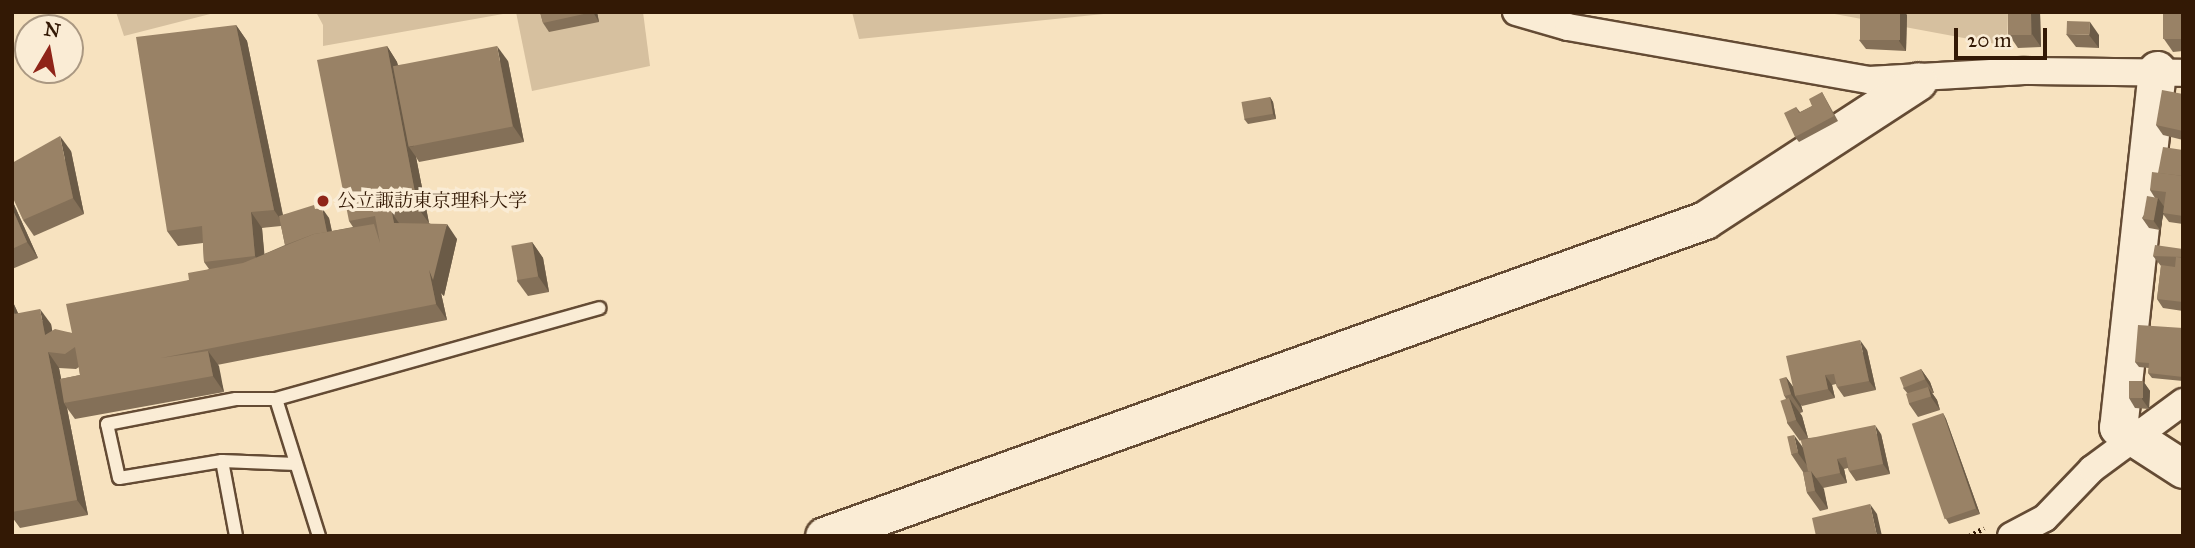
<!DOCTYPE html>
<meta charset="utf-8">
<style>
body{margin:0}
#map{position:relative;width:2195px;height:548px;overflow:hidden;background:#f7e2bf;font-family:"IM FELL Great Primer","Noto Serif JP",serif}
div>[style]{position:absolute}
[style*='--x']{left:calc(var(--x)*1px);top:calc(var(--y)*1px);width:calc(var(--w)*1px);rotate:calc(var(--a)*1deg)}
.green>*{inset:0;background:#d6c09f}
.path>*{height:4.5px;margin-top:-2.25px;transform-origin:0;background:repeating-linear-gradient(90deg,#331905 0 2px,transparent 0 5.5px)}
.roads{filter:drop-shadow(2px 0 #644b34) drop-shadow(-2px 0 #644b34) drop-shadow(0 2px #644b34) drop-shadow(0 -2px #644b34)}
.lane>*{height:12px;margin:-6px;padding:0 6px;transform-origin:6px;border-radius:6px;background:#faecd5}
.street>*{height:26px;margin:-13px;padding:0 13px;transform-origin:13px;border-radius:13px;background:#faecd5}
.secondary>*{height:37px;margin:-18.5px;padding:0 18.5px;transform-origin:18.5px;border-radius:18.5px;background:#faecd5}
.wall>*{inset:0;background:#847058}
.shaded-wall>*{inset:0;background:#6b5b47}
.building>*{inset:0;background:#998266;transform-origin:0 0}
.dots>*{width:19px;height:19px;translate:-50% -50%;box-sizing:border-box;border:4px solid #faecd5;border-radius:50%}
span{translate:-50% -50%;white-space:nowrap;text-align:center;line-height:1.15;-webkit-text-stroke:7px #faecd5;paint-order:stroke}
.poi-label{font-size:19px;color:#331905}
.left{translate:0 -50%;text-align:left}
.frame{position:absolute;inset:0;border:14px solid #331905;pointer-events:none}
.north{position:absolute;left:14px;top:14px;width:70px;height:70px;box-sizing:border-box;background:#faecd5;border:2px solid #aa9882;border-radius:50%;rotate:10deg;font-size:19px;font-weight:700;line-height:28px;text-align:center;color:#331905}
.north::after{content:'';display:block;margin:auto;width:24px;height:32px;background:#8f2418;clip-path:polygon(50% 0,100% 100%,50% 72%,0 100%)}
.scale{position:absolute;left:1954px;top:28px;width:93px;height:32px;box-sizing:border-box;border:4px solid #331905;border-top:0;padding-left:9px;font-size:21px;line-height:24px;white-space:nowrap;color:#331905;-webkit-text-stroke:5px #faecd5;paint-order:stroke}
</style>
<div id="map">
<div class="green">
<div style="clip-path:polygon(116px 12px,218px 12px,124px 36px)"></div>
<div style="clip-path:polygon(316px 12px,514px 12px,323px 46px,323px 25px)"></div>
<div style="clip-path:polygon(516px 12px,643px 12px,650px 66px,532px 91px)"></div>
<div style="clip-path:polygon(852px 12px,1123px 12px,859px 39px)"></div>
<div style="clip-path:polygon(1824px 12px,2008px 12px,2007px 46px)"></div>
</div>
<div class="path">
<div style="--x:1969;--y:536;--w:17;--a:-28"></div>
</div>
<div class="roads">
<div class="lane">
<div style="--x:276;--y:399;--w:144;--a:72.6"></div>
<div style="--x:222;--y:461;--w:76;--a:79.4"></div>
<div style="--x:296;--y:464;--w:74;--a:-177.7"></div>
<div style="--x:222;--y:461;--w:104;--a:170.6"></div>
<div style="--x:119;--y:478;--w:55;--a:-102.5"></div>
<div style="--x:107;--y:424;--w:131;--a:-11"></div>
<div style="--x:236;--y:399;--w:40;--a:0"></div>
<div style="--x:276;--y:399;--w:336;--a:-15.7"></div>
</div>
<div class="street">
<div style="--x:1516;--y:12;--w:54;--a:16.1"></div>
<div style="--x:1568;--y:27;--w:306;--a:10"></div>
<div style="--x:1869;--y:80;--w:155;--a:-3.3"></div>
<div style="--x:2024;--y:71;--w:159;--a:0.7"></div>
<div style="--x:2011;--y:536;--w:38;--a:-28"></div>
<div style="--x:2045;--y:518;--w:68;--a:-46.2"></div>
<div style="--x:2092;--y:469;--w:113;--a:-36.4"></div>
</div>
<div class="secondary">
<div style="--x:2157;--y:70;--w:359;--a:96.2"></div>
<div style="--x:2118;--y:427;--w:77;--a:32.9"></div>
<div style="--x:824;--y:536;--w:936;--a:-19.73"></div>
<div style="--x:1705;--y:220;--w:254;--a:-33.1"></div>
</div>
</div>
<div class="wall">
<div style="clip-path:polygon(540px 12px,597px 12px,599px 22px,549px 32px,543px 23px)"></div>
<div style="clip-path:polygon(2008px 12px,2040px 12px,2041px 47px,2018px 48px,2009px 35px)"></div>
<div style="clip-path:polygon(2183px 12px,2183px 51px,2173px 52px,2164px 39px)"></div>
<div style="clip-path:polygon(1907px 15px,1906px 51px,1866px 49px,1859px 40px)"></div>
<div style="clip-path:polygon(evenodd,236px 25px,247px 41px,283px 215px,317px 209px,329px 218px,332px 231px,353px 227px,349px 221px,387px 46px,397px 62px,398px 65px,508px 61px,524px 142px,419px 162px,416px 157px,429px 223px,457px 239px,444px 296px,441px 293px,447px 320px,217px 365px,224px 392px,75px 419px,67px 408px,88px 515px,20px 528px,12px 517px,12px 300px,18px 313px,51px 324px,52px 331px,72px 333px,189px 280px,209px 269px,204px 262px,203px 243px,178px 246px,167px 231px,236px 25px,281px 226px,285px 245px,264px 254px,262px 228px,281px 226px,236px 25px,79px 367px,80px 375px,61px 379px,59px 368px,76px 369px,79px 367px)"></div>
<div style="clip-path:polygon(2066px 34px,2099px 35px,2099px 48px,2076px 47px)"></div>
<div style="clip-path:polygon(1822px 92px,1838px 121px,1799px 142px,1795px 137px,1796px 107px,1800px 112px,1812px 106px)"></div>
<div style="clip-path:polygon(2183px 94px,2183px 140px,2163px 135px,2156px 125px)"></div>
<div style="clip-path:polygon(1270px 97px,1273px 102px,1276px 119px,1248px 124px,1244px 119px)"></div>
<div style="clip-path:polygon(2183px 150px,2183px 224px,2169px 222px,2163px 214px,2160px 230px,2149px 228px,2142px 218px,2155px 198px,2150px 190px,2158px 173px)"></div>
<div style="clip-path:polygon(71px 151px,84px 214px,34px 236px,23px 220px)"></div>
<div style="clip-path:polygon(12px 200px,38px 258px,12px 269px)"></div>
<div style="clip-path:polygon(532px 242px,543px 258px,549px 292px,528px 296px,517px 281px)"></div>
<div style="clip-path:polygon(2183px 249px,2183px 311px,2163px 308px,2157px 299px,2161px 266px,2153px 256px)"></div>
<div style="clip-path:polygon(2183px 328px,2183px 381px,2152px 378px,2148px 373px,2149px 368px,2139px 367px,2135px 362px)"></div>
<div style="clip-path:polygon(1867px 350px,1876px 390px,1844px 397px,1837px 387px,1836px 384px,1832px 385px,1835px 398px,1802px 406px,1801px 405px,1803px 412px,1800px 413px,1802px 416px,1808px 438px,1881px 434px,1890px 474px,1856px 481px,1849px 471px,1848px 468px,1844px 469px,1847px 483px,1823px 488px,1828px 509px,1820px 511px,1807px 493px,1803px 472px,1791px 454px,1803px 448px,1801px 440px,1800px 441px,1787px 423px,1786px 399px,1784px 395px,1786px 377px,1793px 387px)"></div>
<div style="clip-path:polygon(1921px 369px,1930px 382px,1934px 393px,1932px 393px,1937px 400px,1940px 410px,1918px 417px,1909px 404px,1908px 394px,1903px 388px)"></div>
<div style="clip-path:polygon(2143px 381px,2150px 391px,2149px 409px,2135px 408px,2129px 398px)"></div>
<div style="clip-path:polygon(1943px 413px,1946px 419px,1980px 514px,1949px 524px,1946px 519px)"></div>
</div>
<div class="shaded-wall">
<div style="clip-path:polygon(593px 12px,597px 12px,599px 22px)"></div>
<div style="clip-path:polygon(1900px 12px,1905px 12px,1907px 15px,1906px 51px,1899px 41px)"></div>
<div style="clip-path:polygon(2031px 12px,2040px 12px,2041px 47px,2032px 34px)"></div>
<div style="clip-path:polygon(2090px 22px,2099px 35px,2099px 48px,2089px 35px)"></div>
<div style="clip-path:polygon(236px 25px,247px 41px,285px 226px,274px 210px)"></div>
<div style="clip-path:polygon(387px 46px,397px 62px,414px 146px,409px 147px,416px 157px,429px 223px,418px 208px)"></div>
<div style="clip-path:polygon(497px 46px,508px 61px,524px 142px,513px 126px)"></div>
<div style="clip-path:polygon(1270px 97px,1273px 102px,1276px 119px,1273px 114px)"></div>
<div style="clip-path:polygon(60px 136px,71px 151px,84px 214px,73px 198px)"></div>
<div style="clip-path:polygon(2158px 198px,2165px 208px,2160px 230px,2153px 220px)"></div>
<div style="clip-path:polygon(12px 200px,38px 258px,27px 242px,12px 208px)"></div>
<div style="clip-path:polygon(322px 208px,329px 218px,334px 243px,327px 233px)"></div>
<div style="clip-path:polygon(251px 212px,262px 228px,266px 271px,255px 256px)"></div>
<div style="clip-path:polygon(392px 213px,403px 229px,394px 223px)"></div>
<div style="clip-path:polygon(447px 224px,457px 239px,444px 296px,441px 293px,447px 320px,436px 304px,429px 270px)"></div>
<div style="clip-path:polygon(532px 242px,543px 258px,549px 292px,538px 276px)"></div>
<div style="clip-path:polygon(12px 300px,25px 329px,12px 309px)"></div>
<div style="clip-path:polygon(40px 309px,51px 324px,56px 350px,45px 335px)"></div>
<div style="clip-path:polygon(1860px 340px,1867px 350px,1876px 390px,1869px 381px)"></div>
<div style="clip-path:polygon(208px 351px,219px 366px,224px 392px,213px 376px)"></div>
<div style="clip-path:polygon(48px 352px,59px 368px,66px 403px,64px 403px,67px 408px,88px 515px,77px 500px)"></div>
<div style="clip-path:polygon(1921px 369px,1930px 382px,1934px 393px,1925px 379px)"></div>
<div style="clip-path:polygon(1825px 375px,1832px 385px,1835px 398px,1828px 389px)"></div>
<div style="clip-path:polygon(1786px 377px,1799px 395px,1795px 396px,1801px 405px,1803px 412px,1791px 394px)"></div>
<div style="clip-path:polygon(2143px 381px,2150px 391px,2149px 409px,2142px 399px)"></div>
<div style="clip-path:polygon(1928px 387px,1937px 400px,1940px 410px,1931px 397px)"></div>
<div style="clip-path:polygon(1789px 398px,1802px 416px,1808px 438px,1796px 420px)"></div>
<div style="clip-path:polygon(1943px 413px,1946px 419px,1980px 514px,1976px 508px)"></div>
<div style="clip-path:polygon(1875px 425px,1881px 434px,1890px 474px,1883px 464px)"></div>
<div style="clip-path:polygon(1794px 435px,1807px 453px,1811px 471px,1798px 453px)"></div>
<div style="clip-path:polygon(1837px 459px,1844px 469px,1847px 483px,1840px 473px)"></div>
<div style="clip-path:polygon(1811px 471px,1824px 489px,1828px 509px,1815px 491px)"></div>
<div style="clip-path:polygon(1870px 504px,1877px 514px,1882px 536px,1877px 536px)"></div>
</div>
<div class="building">
<div style="clip-path:polygon(540px 12px,593px 12px,543px 23px)"></div>
<div style="left:1860px;top:12px;width:40px;height:28px"></div>
<div style="left:2008px;top:12px;width:23px;height:23px"></div>
<div style="left:2163px;top:12px;width:20px;height:27px"></div>
<div style="left:2067px;top:21px;width:23px;height:13px;rotate:2deg"></div>
<div style="clip-path:polygon(236px 25px,274px 210px,251px 212px,255px 256px,204px 262px,202px 226px,167px 231px,136px 37px)"></div>
<div style="clip-path:polygon(387px 46px,418px 208px,392px 213px,394px 223px,447px 224px,433px 280px,429px 270px,436px 304px,161px 358px,208px 351px,213px 376px,64px 403px,60px 379px,80px 375px,75px 347px,65px 354px,48px 352px,77px 500px,12px 512px,12px 309px,14px 314px,40px 309px,45px 335px,55px 329px,72px 333px,66px 304px,189px 280px,188px 273px,243px 263px,314px 234px,374px 224px,380px 243px,375px 216px,349px 221px,317px 60px)"></div>
<div style="left:497px;top:46px;width:82px;height:106px;rotate:79deg"></div>
<div style="clip-path:polygon(2162px 90px,2183px 94px,2183px 131px,2156px 125px)"></div>
<div style="clip-path:polygon(1822px 92px,1834px 116px,1795px 137px,1784px 113px,1796px 107px,1799px 113px,1812px 106px,1809px 99px)"></div>
<div style="left:1270px;top:97px;width:17px;height:29px;rotate:80deg"></div>
<div style="clip-path:polygon(60px 136px,73px 198px,23px 220px,12px 196px,12px 163px)"></div>
<div style="clip-path:polygon(2163px 147px,2183px 150px,2183px 176px,2158px 173px)"></div>
<div style="clip-path:polygon(2152px 172px,2183px 176px,2183px 216px,2163px 213px,2166px 192px,2150px 190px)"></div>
<div style="left:2147px;top:196px;width:11px;height:23px;rotate:10deg"></div>
<div style="clip-path:polygon(314px 205px,315px 209px,322px 208px,327px 232px,314px 234px,285px 245px,279px 216px)"></div>
<div style="clip-path:polygon(12px 208px,27px 242px,12px 249px)"></div>
<div style="left:532px;top:242px;width:35px;height:21px;rotate:80deg"></div>
<div style="clip-path:polygon(2155px 245px,2183px 249px,2183px 257px,2153px 256px)"></div>
<div style="clip-path:polygon(2176px 257px,2183px 258px,2183px 302px,2157px 299px,2161px 265px,2175px 267px)"></div>
<div style="clip-path:polygon(2138px 325px,2183px 328px,2183px 377px,2148px 373px,2149px 363px,2135px 362px)"></div>
<div style="clip-path:polygon(1860px 340px,1869px 381px,1837px 387px,1834px 374px,1825px 375px,1828px 389px,1795px 396px,1786px 356px)"></div>
<div style="left:1921px;top:369px;width:11px;height:23px;rotate:68deg"></div>
<div style="left:1786px;top:377px;width:18px;height:7px;rotate:74deg"></div>
<div style="left:2129px;top:381px;width:14px;height:17px"></div>
<div style="left:1928px;top:387px;width:10px;height:23px;rotate:73deg"></div>
<div style="left:1789px;top:398px;width:23px;height:9px;rotate:72deg"></div>
<div style="left:1943px;top:413px;width:101px;height:33px;rotate:71deg"></div>
<div style="clip-path:polygon(1875px 425px,1883px 464px,1849px 471px,1846px 457px,1837px 459px,1840px 473px,1816px 478px,1811px 471px,1808px 471px,1801px 440px)"></div>
<div style="left:1794px;top:435px;width:18px;height:7px;rotate:77deg"></div>
<div style="left:1811px;top:471px;width:20px;height:8px;rotate:79deg"></div>
<div style="clip-path:polygon(1870px 504px,1877px 536px,1816px 536px,1812px 518px)"></div>
</div>
<div class="dots">
<div style="left:323px;top:201px;background:#8f2418"></div>
</div>
<div class="poi-label">
<span class="left" style="left:337px;top:201px">公立諏訪東京理科大学</span>
</div>
<div class="frame"></div>
<div class="north">N</div>
<div class="scale">20 m</div>
</div>
